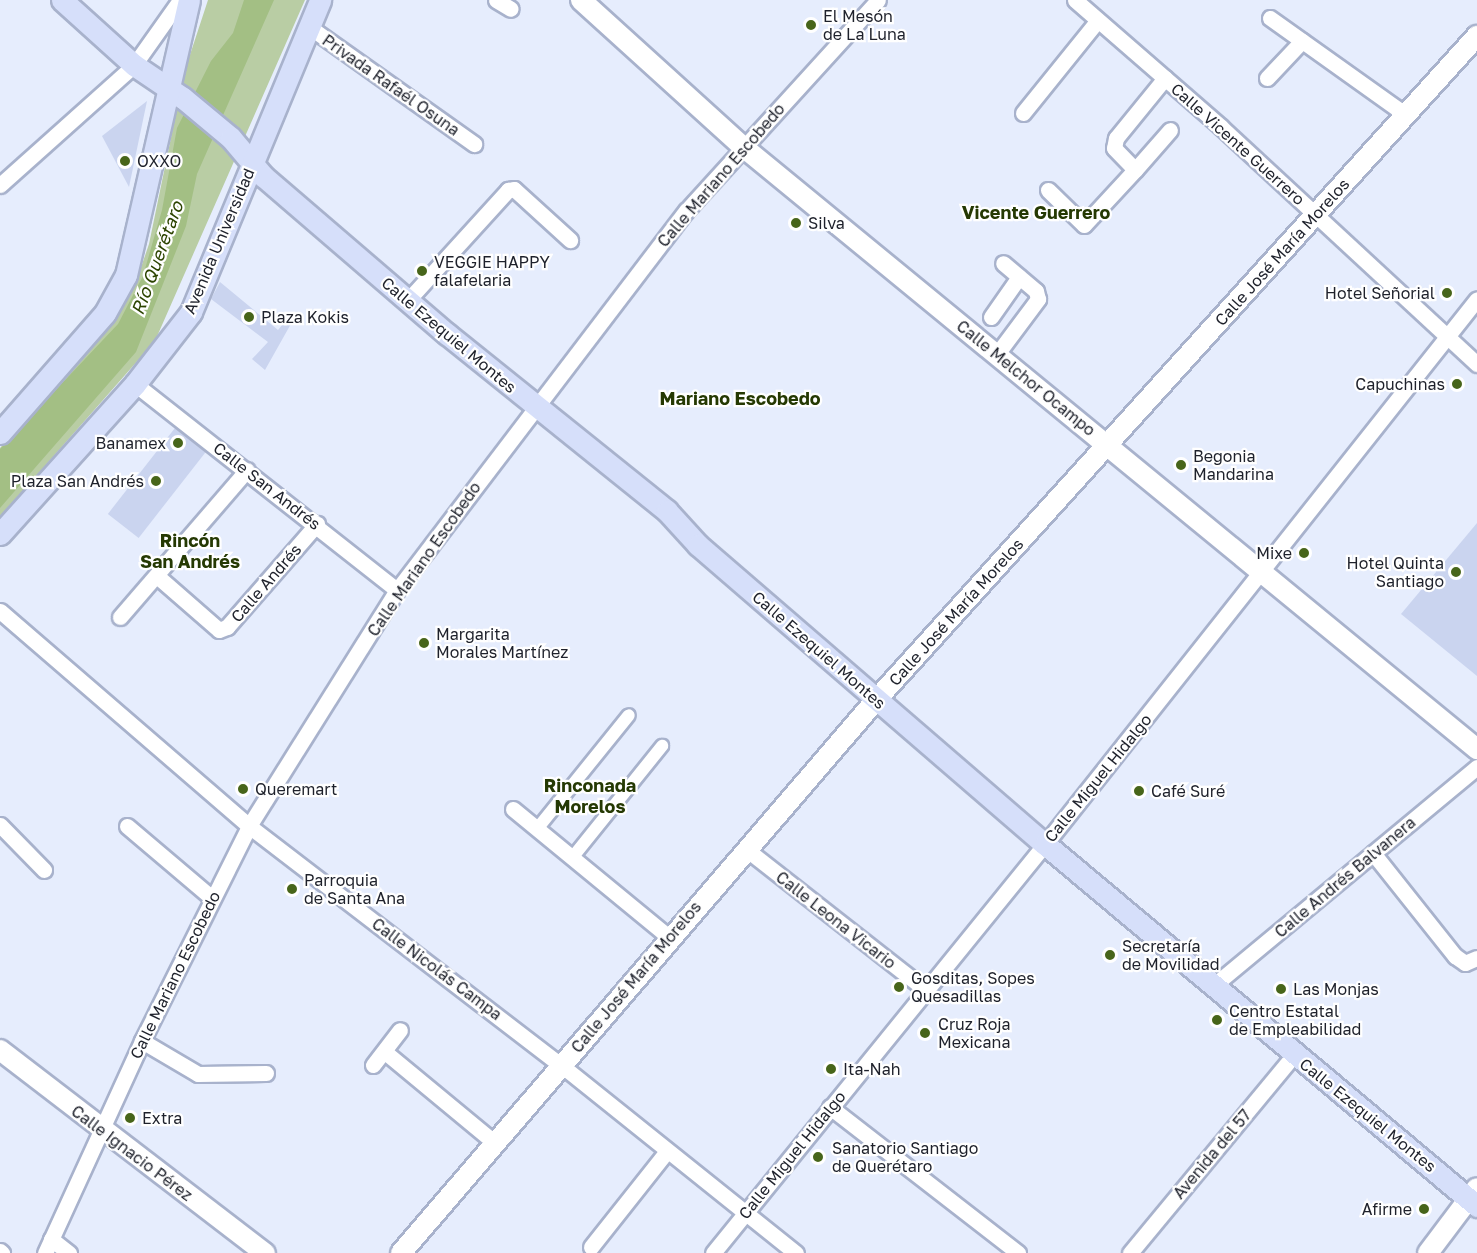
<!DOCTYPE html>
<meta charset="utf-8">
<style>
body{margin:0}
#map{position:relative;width:1477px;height:1253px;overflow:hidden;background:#e6edfd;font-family:"Golos Text",sans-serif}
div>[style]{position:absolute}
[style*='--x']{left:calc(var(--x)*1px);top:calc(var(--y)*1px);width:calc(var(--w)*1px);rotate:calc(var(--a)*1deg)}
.green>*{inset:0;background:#b9cda4}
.water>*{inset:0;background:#a3bf84}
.building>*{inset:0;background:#cad4ef;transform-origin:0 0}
.roads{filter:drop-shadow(2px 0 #a8b2cc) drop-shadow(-2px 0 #a8b2cc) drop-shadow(0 2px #a8b2cc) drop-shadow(0 -2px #a8b2cc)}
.pedestrian>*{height:12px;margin:-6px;padding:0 6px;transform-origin:6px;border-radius:6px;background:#fff}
.minor>*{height:15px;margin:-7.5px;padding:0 7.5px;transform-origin:7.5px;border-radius:7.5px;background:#fff}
.tertiary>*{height:20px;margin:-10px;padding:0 10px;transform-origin:10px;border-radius:10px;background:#fff}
.secondary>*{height:21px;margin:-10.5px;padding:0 10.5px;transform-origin:10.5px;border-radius:10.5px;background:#d6dffa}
.dots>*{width:16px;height:16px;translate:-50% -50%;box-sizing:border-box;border:3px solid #fff;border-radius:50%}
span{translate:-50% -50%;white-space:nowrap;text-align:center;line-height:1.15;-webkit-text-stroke:4.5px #fff;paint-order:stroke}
.poi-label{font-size:16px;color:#1e212b}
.left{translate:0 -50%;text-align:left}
.right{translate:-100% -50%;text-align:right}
.street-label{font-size:16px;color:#1e212b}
.neighbourhood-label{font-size:18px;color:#253903;font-weight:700}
.water-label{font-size:18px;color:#2c4400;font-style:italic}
</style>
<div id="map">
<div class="green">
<div style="clip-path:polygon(208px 0,305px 0,155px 341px,0 517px,0 448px,110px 322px,136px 282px,149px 244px,185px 70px)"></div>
</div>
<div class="water">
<div style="clip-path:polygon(244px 0,274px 0,197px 174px,186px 226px,136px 352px,0 508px,0 449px,118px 324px,143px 276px,162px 210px,177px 128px,211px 61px,233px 33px)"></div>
</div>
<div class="building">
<div style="clip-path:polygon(147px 101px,129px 187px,102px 136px)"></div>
<div style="clip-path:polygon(220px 282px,278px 330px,287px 319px,292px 322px,265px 370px,252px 359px,268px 342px,211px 299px)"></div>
<div style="left:175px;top:428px;width:39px;height:109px;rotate:38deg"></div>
<div style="clip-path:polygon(1477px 523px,1477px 676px,1401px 614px)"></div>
</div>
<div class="roads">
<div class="pedestrian">
<div style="--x:537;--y:829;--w:146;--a:-51.1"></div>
<div style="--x:572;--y:858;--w:144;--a:-51.2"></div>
</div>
<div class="minor">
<div style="--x:496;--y:0;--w:17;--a:31"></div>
<div style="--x:1075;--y:0;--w:194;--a:41"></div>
<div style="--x:1221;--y:127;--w:349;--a:42.8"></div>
<div style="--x:1270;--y:18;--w:167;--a:35.5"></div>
<div style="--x:308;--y:26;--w:204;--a:35.4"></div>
<div style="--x:1165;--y:78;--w:77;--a:129.2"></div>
<div style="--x:1116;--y:138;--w:10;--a:101"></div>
<div style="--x:1114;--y:148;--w:30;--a:46"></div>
<div style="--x:1135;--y:170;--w:53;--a:-48.8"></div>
<div style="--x:1267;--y:78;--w:51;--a:-46.6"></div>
<div style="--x:1023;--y:113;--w:119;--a:-51.1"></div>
<div style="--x:0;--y:185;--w:180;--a:-41.8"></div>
<div style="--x:134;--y:65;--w:80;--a:-54.7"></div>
<div style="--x:1048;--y:190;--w:50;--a:44.2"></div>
<div style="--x:1084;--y:225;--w:75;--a:-47.2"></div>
<div style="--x:408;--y:300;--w:149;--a:-47.7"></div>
<div style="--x:508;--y:190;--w:6;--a:-9"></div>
<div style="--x:514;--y:189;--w:76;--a:42.3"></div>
<div style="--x:991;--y:317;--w:49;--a:-55"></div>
<div style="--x:997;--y:354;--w:69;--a:-53.3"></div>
<div style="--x:1038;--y:299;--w:8;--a:-104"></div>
<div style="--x:1036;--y:291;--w:43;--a:-139.7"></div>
<div style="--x:135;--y:384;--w:333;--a:38.2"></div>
<div style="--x:157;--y:576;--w:82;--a:41.1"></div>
<div style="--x:219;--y:630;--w:9;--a:-21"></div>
<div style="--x:227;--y:627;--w:137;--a:-48.9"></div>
<div style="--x:0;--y:611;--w:329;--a:40.8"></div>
<div style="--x:249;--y:826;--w:393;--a:37.5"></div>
<div style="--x:561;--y:1065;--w:301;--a:38.7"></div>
<div style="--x:120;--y:617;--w:194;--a:-49.2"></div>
<div style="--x:513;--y:809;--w:202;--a:39.4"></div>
<div style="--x:0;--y:825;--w:63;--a:45.6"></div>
<div style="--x:127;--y:826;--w:111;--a:40.3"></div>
<div style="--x:746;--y:849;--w:229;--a:38.1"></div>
<div style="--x:1373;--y:853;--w:132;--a:51.5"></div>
<div style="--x:1455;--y:956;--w:12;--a:35"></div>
<div style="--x:1465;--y:963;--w:13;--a:-23"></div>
<div style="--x:1213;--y:986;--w:343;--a:-39.7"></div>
<div style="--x:142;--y:1041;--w:65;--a:30.5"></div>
<div style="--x:198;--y:1074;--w:68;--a:-0.8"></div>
<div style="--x:385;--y:1052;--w:143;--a:39.6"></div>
<div style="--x:373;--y:1065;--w:44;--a:-52.4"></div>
<div style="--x:830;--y:1107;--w:238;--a:37.8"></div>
<div style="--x:51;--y:1239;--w:23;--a:38"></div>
<div style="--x:591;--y:1247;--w:122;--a:-51.6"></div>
<div style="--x:0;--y:1251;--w:3;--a:45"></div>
<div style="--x:45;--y:1253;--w:233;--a:-65.4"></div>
<div style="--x:142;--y:1041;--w:240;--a:-63.5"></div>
<div style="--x:249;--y:826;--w:279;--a:-57.9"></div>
<div style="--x:397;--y:590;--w:477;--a:-52.7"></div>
<div style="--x:686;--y:211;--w:285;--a:-47.7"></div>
<div style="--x:713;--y:1253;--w:527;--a:-50.93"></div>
<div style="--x:1045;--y:844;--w:695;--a:-51.6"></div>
<div style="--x:1130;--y:1253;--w:257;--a:-50.4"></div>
</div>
<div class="tertiary">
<div style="--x:581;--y:0;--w:217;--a:42.2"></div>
<div style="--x:742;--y:146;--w:951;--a:39.37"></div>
<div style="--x:0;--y:1050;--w:334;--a:37.5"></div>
<div style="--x:401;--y:1253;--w:729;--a:-49.34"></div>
<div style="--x:876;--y:700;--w:896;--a:-47.85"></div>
<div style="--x:1428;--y:1253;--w:81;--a:-53"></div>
</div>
<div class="secondary">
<div style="--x:62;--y:0;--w:97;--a:42.1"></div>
<div style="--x:134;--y:65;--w:59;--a:34"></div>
<div style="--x:183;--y:98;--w:62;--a:39.8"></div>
<div style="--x:231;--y:138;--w:50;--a:49.9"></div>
<div style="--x:263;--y:176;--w:243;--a:40.7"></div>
<div style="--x:447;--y:334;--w:282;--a:38.8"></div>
<div style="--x:667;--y:511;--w:46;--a:47.6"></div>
<div style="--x:698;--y:545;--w:458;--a:40.8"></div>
<div style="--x:1045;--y:844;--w:564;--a:39.96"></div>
<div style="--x:0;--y:433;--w:159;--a:-48.8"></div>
<div style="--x:105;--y:313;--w:43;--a:-61.1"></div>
<div style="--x:126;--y:275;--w:282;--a:-77.1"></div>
<div style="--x:0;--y:534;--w:202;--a:-48"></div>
<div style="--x:135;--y:384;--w:91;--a:-52.1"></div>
<div style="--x:191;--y:312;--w:338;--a:-67.5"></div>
</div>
</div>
<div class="dots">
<div style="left:811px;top:25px;background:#47651a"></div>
<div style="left:125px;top:161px;background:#47651a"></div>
<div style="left:796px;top:223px;background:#47651a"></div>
<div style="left:422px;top:271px;background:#47651a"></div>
<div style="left:1447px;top:293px;background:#47651a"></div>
<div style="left:249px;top:317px;background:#47651a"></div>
<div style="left:1457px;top:384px;background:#47651a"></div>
<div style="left:178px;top:443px;background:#47651a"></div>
<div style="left:1181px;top:465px;background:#47651a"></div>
<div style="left:156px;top:481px;background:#47651a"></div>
<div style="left:1304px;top:553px;background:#47651a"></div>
<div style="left:1456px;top:572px;background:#47651a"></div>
<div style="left:424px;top:643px;background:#47651a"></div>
<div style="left:243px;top:789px;background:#47651a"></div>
<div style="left:1139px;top:791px;background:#47651a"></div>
<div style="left:292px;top:889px;background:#47651a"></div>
<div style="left:1110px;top:955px;background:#47651a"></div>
<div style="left:899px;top:987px;background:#47651a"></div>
<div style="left:1281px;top:989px;background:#47651a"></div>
<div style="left:1217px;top:1020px;background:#47651a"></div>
<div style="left:925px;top:1033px;background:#47651a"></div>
<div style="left:831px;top:1069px;background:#47651a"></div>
<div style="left:130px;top:1118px;background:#47651a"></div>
<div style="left:818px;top:1157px;background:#47651a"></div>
<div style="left:1424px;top:1209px;background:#47651a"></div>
</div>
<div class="poi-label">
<span class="left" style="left:823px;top:25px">El Mesón<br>de La Luna</span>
<span class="left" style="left:137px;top:161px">OXXO</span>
<span class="left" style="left:808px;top:223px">Silva</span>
<span class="left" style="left:434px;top:271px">VEGGIE HAPPY<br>falafelaria</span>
<span class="right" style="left:1435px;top:293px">Hotel Señorial</span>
<span class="left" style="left:261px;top:317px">Plaza Kokis</span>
<span class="right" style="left:1445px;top:384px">Capuchinas</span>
<span class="right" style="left:166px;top:443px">Banamex</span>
<span class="left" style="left:1193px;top:465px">Begonia<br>Mandarina</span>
<span class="right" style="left:144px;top:481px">Plaza San Andrés</span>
<span class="right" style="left:1292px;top:553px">Mixe</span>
<span class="right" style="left:1444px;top:572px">Hotel Quinta<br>Santiago</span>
<span class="left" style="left:436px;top:643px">Margarita<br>Morales Martínez</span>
<span class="left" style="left:255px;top:789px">Queremart</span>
<span class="left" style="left:1151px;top:791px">Café Suré</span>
<span class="left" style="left:304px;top:889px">Parroquia<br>de Santa Ana</span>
<span class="left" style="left:1122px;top:955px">Secretaría<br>de Movilidad</span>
<span class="left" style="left:911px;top:987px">Gosditas, Sopes<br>Quesadillas</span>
<span class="left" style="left:1293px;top:989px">Las Monjas</span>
<span class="left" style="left:1229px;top:1020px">Centro Estatal<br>de Empleabilidad</span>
<span class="left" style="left:938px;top:1033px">Cruz Roja<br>Mexicana</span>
<span class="left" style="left:843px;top:1069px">Ita-Nah</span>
<span class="left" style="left:142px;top:1118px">Extra</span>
<span class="left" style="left:832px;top:1157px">Sanatorio Santiago<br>de Querétaro</span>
<span class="right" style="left:1412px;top:1209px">Afirme</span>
</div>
<div class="street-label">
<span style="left:391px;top:85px;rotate:35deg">Privada Rafaél Osuna</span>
<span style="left:1238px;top:144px;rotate:42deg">Calle Vicente Guerrero</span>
<span style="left:721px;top:175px;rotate:-49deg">Calle Mariano Escobedo</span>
<span style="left:219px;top:241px;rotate:-67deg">Avenida Universidad</span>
<span style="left:1282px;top:252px;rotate:-48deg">Calle José María Morelos</span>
<span style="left:449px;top:335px;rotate:40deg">Calle Ezequiel Montes</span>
<span style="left:1026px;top:378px;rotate:39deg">Calle Melchor Ocampo</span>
<span style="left:267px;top:486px;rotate:38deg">Calle San Andrés</span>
<span style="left:424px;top:559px;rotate:-55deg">Calle Mariano Escobedo</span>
<span style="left:266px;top:583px;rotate:-49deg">Calle Andrés</span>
<span style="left:956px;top:612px;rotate:-48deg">Calle José María Morelos</span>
<span style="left:819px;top:650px;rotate:41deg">Calle Ezequiel Montes</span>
<span style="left:1098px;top:778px;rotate:-51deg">Calle Miguel Hidalgo</span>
<span style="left:1345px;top:877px;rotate:-40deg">Calle Andrés Balvanera</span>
<span style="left:836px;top:920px;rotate:38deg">Calle Leona Vicario</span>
<span style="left:437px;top:969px;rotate:37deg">Calle Nicolás Campa</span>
<span style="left:175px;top:975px;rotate:-64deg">Calle Mariano Escobedo</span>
<span style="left:636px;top:977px;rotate:-50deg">Calle José María Morelos</span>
<span style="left:1368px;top:1115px;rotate:39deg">Calle Ezequiel Montes</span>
<span style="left:132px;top:1153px;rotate:37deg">Calle Ignacio Pérez</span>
<span style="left:1212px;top:1154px;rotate:-50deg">Avenida del 57</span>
<span style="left:792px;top:1155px;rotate:-51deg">Calle Miguel Hidalgo</span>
</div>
<div class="neighbourhood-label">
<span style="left:1036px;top:212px">Vicente Guerrero</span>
<span style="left:740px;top:398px">Mariano Escobedo</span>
<span style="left:190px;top:551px">Rincón<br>San Andrés</span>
<span style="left:590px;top:796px">Rinconada<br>Morelos</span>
</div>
<div class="water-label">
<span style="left:157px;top:258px;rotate:-70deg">Río Querétaro</span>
</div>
</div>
